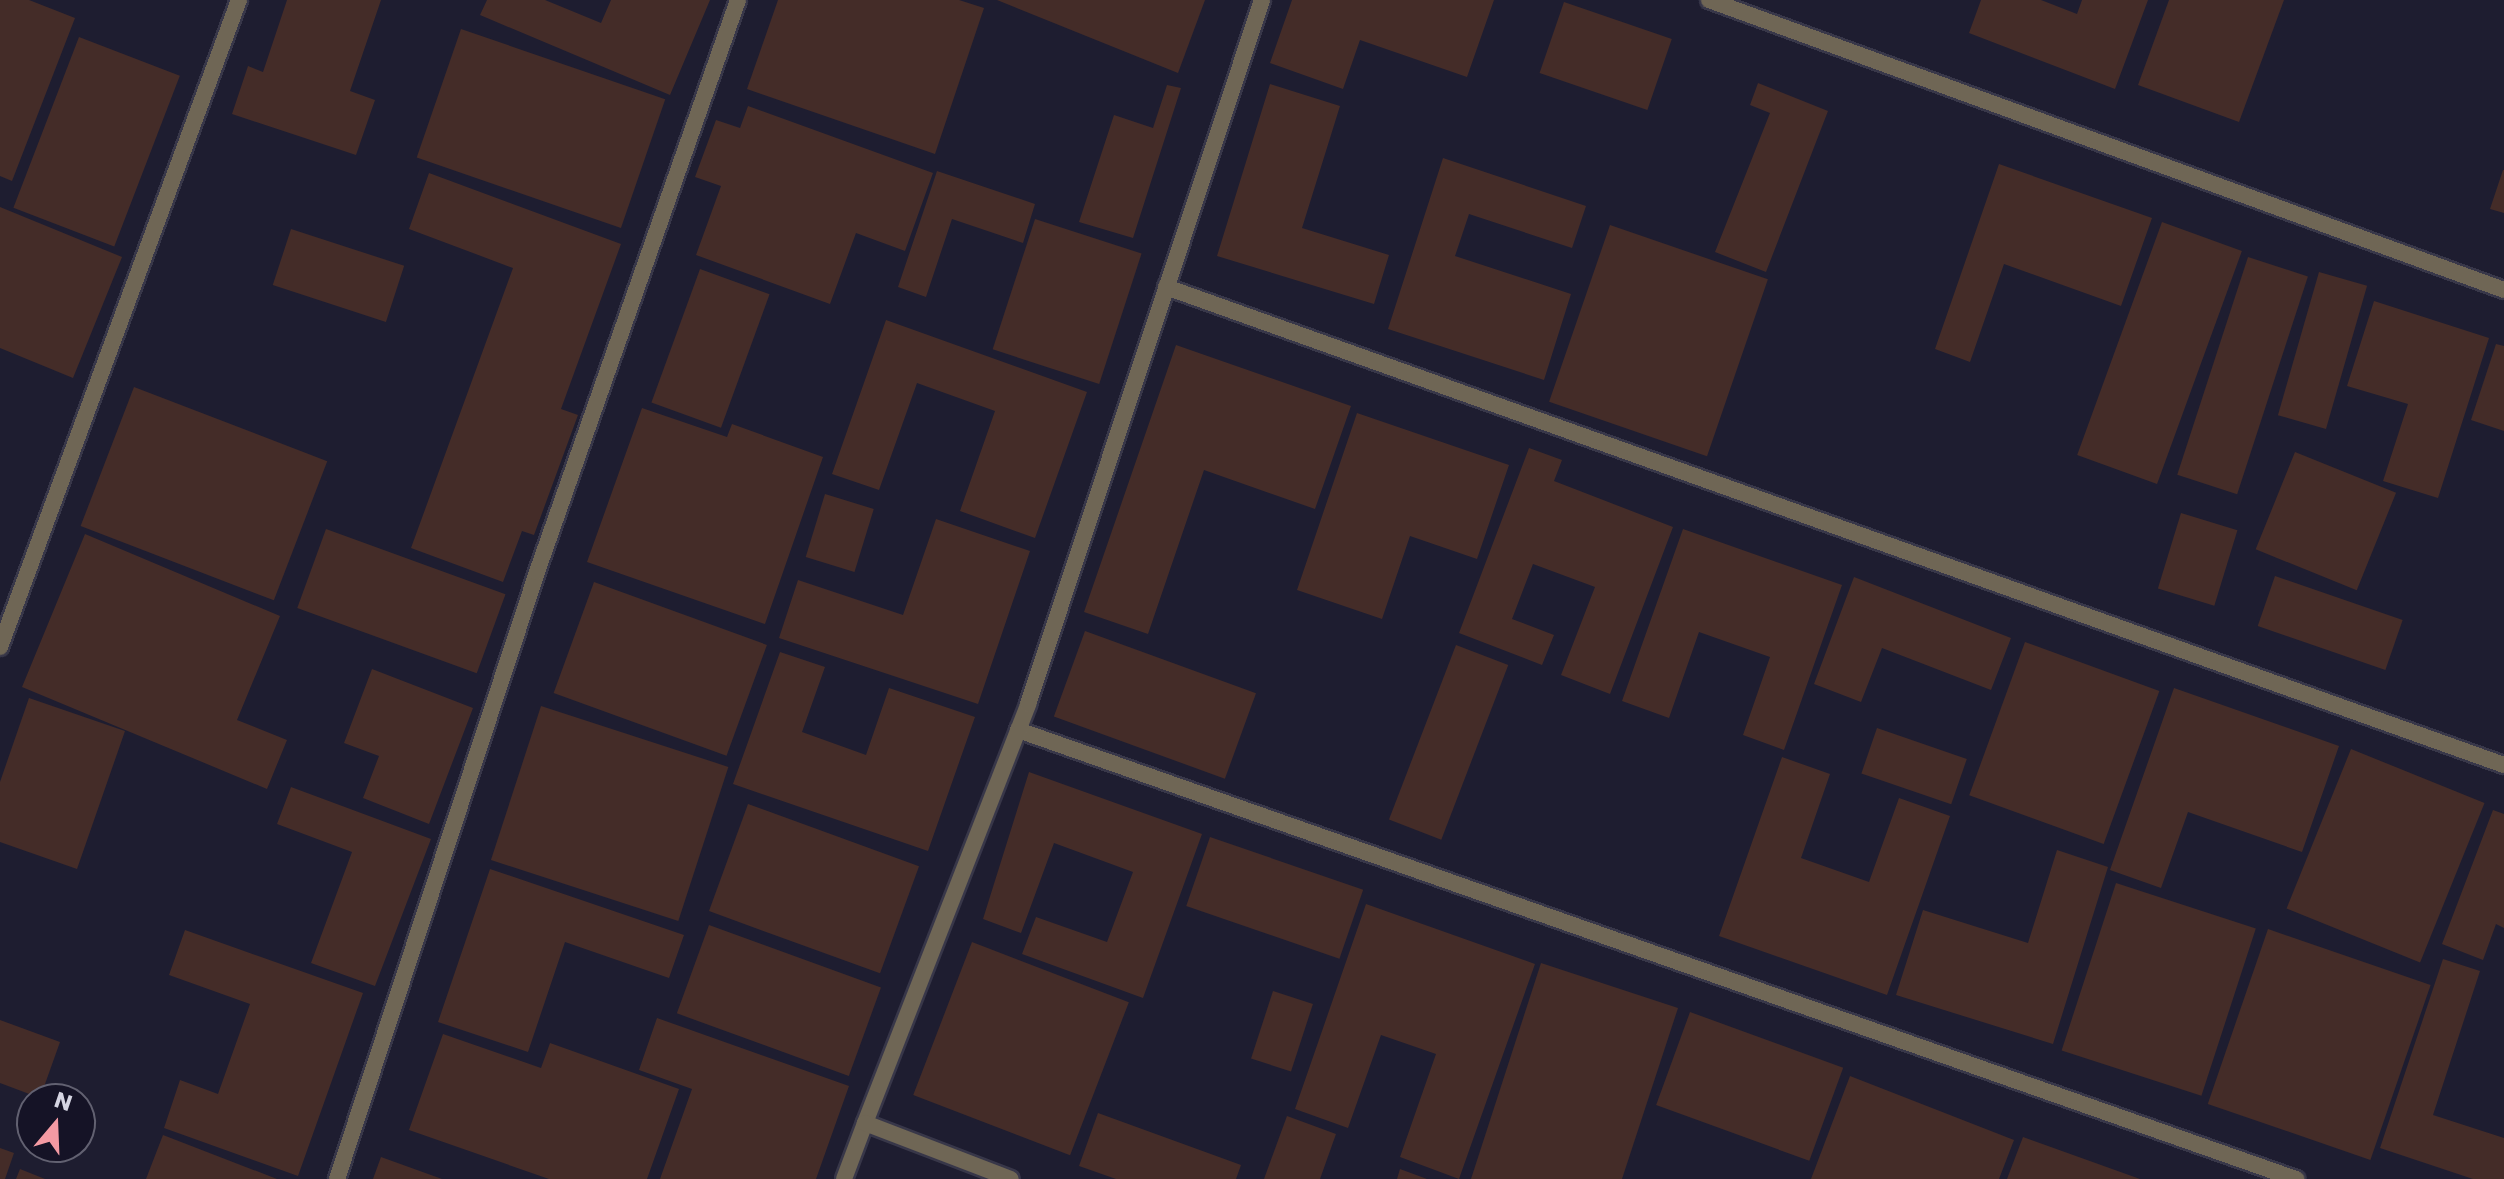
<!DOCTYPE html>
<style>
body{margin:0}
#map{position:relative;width:2504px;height:1179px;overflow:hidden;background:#1e1d30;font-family:Poppins,sans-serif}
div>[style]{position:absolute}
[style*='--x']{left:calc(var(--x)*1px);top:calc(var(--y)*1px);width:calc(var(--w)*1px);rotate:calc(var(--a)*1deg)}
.building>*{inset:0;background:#442c28;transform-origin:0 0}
.roads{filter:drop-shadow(2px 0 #383749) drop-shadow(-2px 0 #383749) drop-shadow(0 2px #383749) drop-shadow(0 -2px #383749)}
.lane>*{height:16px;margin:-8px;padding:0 8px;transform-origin:8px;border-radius:8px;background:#6f6655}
span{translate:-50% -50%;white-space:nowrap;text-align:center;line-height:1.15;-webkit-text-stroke:6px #151326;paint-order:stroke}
.north{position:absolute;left:16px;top:1083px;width:80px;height:80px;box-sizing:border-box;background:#151326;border:2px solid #626171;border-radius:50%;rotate:19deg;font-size:22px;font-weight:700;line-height:32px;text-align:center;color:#d5d5e2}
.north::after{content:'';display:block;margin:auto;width:28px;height:36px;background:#f49aa3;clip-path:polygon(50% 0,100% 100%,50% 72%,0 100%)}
</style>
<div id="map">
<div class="building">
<div style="clip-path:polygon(0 0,29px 0,75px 18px,12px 181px,0 176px)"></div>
<div style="clip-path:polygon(287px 0,381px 0,350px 91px,375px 100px,356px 155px,232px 114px,248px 66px,263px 72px)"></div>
<div style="clip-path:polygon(487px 0,545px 0,601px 23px,611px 0,710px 0,670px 95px,480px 15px)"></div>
<div style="clip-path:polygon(778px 0,959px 0,984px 8px,935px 154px,747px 89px)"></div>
<div style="clip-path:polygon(997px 0,1205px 0,1178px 73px)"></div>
<div style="clip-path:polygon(1292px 0,1494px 0,1467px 77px,1360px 40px,1343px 89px,1270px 63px)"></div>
<div style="clip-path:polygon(1981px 0,2041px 0,2077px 14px,2082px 0,2148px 0,2115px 89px,1969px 33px)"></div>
<div style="clip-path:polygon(2169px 0,2284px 0,2239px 122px,2138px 85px)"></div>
<div style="left:1564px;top:2px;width:114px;height:75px;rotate:19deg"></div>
<div style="left:461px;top:29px;width:216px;height:136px;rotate:19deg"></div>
<div style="left:79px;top:37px;width:108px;height:183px;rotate:21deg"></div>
<div style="clip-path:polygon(1758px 83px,1828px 111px,1766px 272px,1715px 252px,1770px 113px,1750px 105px)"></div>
<div style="clip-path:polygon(1270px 84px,1340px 106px,1302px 228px,1389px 255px,1374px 304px,1217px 256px)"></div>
<div style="clip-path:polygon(1167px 85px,1181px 88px,1133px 238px,1079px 222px,1114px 115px,1153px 128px)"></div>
<div style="clip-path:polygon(748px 106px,933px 173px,905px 251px,856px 233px,830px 304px,696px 255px,721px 186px,695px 177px,716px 120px,740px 128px)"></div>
<div style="clip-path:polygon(1443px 158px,1586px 206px,1572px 248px,1469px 214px,1455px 256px,1571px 294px,1544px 380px,1388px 329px)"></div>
<div style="clip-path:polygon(1999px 164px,2152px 218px,2121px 306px,2004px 264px,1970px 362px,1935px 349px)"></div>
<div style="clip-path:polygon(2503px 170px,2504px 170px,2504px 213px,2490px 209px)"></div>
<div style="clip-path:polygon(937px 171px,1035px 204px,1023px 243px,952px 219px,926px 297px,898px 287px)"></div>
<div style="clip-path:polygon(429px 173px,621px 244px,561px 409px,578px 415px,534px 535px,522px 531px,503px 582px,411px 548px,513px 268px,409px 229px)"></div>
<div style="clip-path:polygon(0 207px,122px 257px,73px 378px,0 348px)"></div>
<div style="left:1035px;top:219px;width:112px;height:137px;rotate:18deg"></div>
<div style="left:2162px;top:222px;width:85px;height:248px;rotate:20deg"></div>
<div style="left:1610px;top:225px;width:167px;height:187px;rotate:19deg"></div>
<div style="left:291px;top:229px;width:119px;height:59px;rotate:18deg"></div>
<div style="left:2248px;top:257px;width:63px;height:229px;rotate:18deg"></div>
<div style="left:700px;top:269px;width:74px;height:142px;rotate:20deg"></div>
<div style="left:2319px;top:272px;width:50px;height:149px;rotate:16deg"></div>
<div style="clip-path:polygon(2374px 301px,2489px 338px,2438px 498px,2383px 481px,2408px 404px,2347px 386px)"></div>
<div style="clip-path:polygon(886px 320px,1087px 392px,1035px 538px,960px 511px,995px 411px,917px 383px,879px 490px,832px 474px)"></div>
<div style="clip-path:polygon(2496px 344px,2504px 346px,2504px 431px,2471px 420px)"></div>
<div style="clip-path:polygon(1176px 345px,1351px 406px,1315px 509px,1204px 470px,1148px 634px,1084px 612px)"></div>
<div style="left:134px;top:387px;width:207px;height:149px;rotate:21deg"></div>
<div style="clip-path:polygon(642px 408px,727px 437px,732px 424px,823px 457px,765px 624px,587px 562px)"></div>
<div style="clip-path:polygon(1357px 413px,1509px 465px,1477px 559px,1410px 536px,1382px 619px,1297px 590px)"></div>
<div style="clip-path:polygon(1529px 448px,1562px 460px,1554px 481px,1673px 527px,1610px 694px,1561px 675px,1595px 587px,1533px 564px,1512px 619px,1554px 635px,1542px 665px,1459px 633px)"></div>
<div style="left:2295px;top:452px;width:109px;height:105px;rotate:22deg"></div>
<div style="left:825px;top:494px;width:51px;height:66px;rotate:17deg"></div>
<div style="left:2181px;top:513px;width:59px;height:79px;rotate:17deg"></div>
<div style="clip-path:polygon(936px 519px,1030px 551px,978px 704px,779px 638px,798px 580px,903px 615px)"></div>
<div style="left:326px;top:529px;width:191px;height:84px;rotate:20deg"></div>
<div style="clip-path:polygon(1683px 529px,1842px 585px,1784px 750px,1743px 735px,1770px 657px,1699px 632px,1669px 718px,1622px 701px)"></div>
<div style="clip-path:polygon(85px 534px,280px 616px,237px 720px,287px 740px,267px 789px,22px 687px)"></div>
<div style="left:2275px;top:576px;width:135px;height:53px;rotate:19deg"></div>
<div style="clip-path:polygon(1854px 577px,2011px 638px,1991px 690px,1882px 648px,1861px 702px,1814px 684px)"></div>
<div style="left:594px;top:582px;width:184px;height:118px;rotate:20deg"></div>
<div style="left:1085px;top:631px;width:182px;height:91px;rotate:20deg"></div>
<div style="left:2025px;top:642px;width:143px;height:163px;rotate:20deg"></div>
<div style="left:1456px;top:645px;width:56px;height:187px;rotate:21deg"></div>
<div style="clip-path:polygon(780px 652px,825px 667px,802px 732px,866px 755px,889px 688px,975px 717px,928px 851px,733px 784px)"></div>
<div style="clip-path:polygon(372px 669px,473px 708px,429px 824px,363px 798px,379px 756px,344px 743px)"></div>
<div style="clip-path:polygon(2174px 688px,2339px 746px,2302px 852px,2188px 812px,2161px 888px,2110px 870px)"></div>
<div style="clip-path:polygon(29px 698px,125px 731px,77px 869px,0 842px,0 782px)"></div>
<div style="left:541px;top:706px;width:197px;height:162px;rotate:18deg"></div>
<div style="left:1877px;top:728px;width:95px;height:48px;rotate:19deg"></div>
<div style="left:2351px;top:749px;width:144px;height:172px;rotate:22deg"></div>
<div style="clip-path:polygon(1782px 757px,1830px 774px,1801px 858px,1869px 882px,1899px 798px,1950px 816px,1887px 995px,1719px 936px)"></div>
<div style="clip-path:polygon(1029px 772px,1202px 834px,1143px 998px,1022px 954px,1036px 917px,1107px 942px,1133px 872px,1054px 843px,1021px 933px,983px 919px)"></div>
<div style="clip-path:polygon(291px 787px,431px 839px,375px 986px,311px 963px,352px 852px,277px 824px)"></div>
<div style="left:748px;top:804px;width:182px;height:114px;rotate:20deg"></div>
<div style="clip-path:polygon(2493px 810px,2504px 814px,2504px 928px,2496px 924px,2483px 960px,2442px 944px)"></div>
<div style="left:1210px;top:837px;width:162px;height:73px;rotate:19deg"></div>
<div style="clip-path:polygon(2057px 850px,2108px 867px,2053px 1044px,1896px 995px,1923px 910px,2028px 943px)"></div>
<div style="clip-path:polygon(490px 869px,684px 935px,669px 978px,565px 942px,528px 1052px,438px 1022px)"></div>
<div style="left:2116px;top:883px;width:147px;height:176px;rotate:18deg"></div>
<div style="clip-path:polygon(1366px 904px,1535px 964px,1459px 1179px,1400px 1157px,1436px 1054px,1381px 1035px,1348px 1128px,1295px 1109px)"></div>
<div style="left:709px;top:925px;width:183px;height:94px;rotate:20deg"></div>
<div style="left:2268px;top:929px;width:172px;height:185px;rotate:19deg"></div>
<div style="clip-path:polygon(185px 930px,363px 993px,298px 1176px,164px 1128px,180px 1080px,218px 1094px,250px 1004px,169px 975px)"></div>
<div style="left:972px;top:942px;width:168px;height:164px;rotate:21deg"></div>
<div style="clip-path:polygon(2443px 959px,2480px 971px,2433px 1115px,2504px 1138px,2504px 1179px,2473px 1179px,2380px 1148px)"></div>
<div style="clip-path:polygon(1541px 963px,1678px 1008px,1622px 1179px,1471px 1179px)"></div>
<div style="left:1273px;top:991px;width:42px;height:71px;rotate:18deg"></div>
<div style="left:1690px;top:1012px;width:163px;height:99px;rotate:20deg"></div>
<div style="clip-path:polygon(657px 1018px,849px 1086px,816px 1179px,660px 1179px,692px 1089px,639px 1070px)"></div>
<div style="clip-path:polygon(0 1020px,60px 1042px,40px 1098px,0 1083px)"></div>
<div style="clip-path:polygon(443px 1034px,541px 1068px,550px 1043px,679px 1089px,647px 1179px,549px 1179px,409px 1130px)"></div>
<div style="clip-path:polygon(1850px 1076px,2014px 1140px,1999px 1179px,1811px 1179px)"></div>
<div style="clip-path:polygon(1098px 1113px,1241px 1165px,1236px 1179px,1116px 1179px,1079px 1166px)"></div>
<div style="clip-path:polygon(1287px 1116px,1336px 1134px,1320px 1179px,1264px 1179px)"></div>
<div style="clip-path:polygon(163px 1135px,277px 1179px,146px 1179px)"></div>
<div style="clip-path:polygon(2023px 1137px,2140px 1179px,2007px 1179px)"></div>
<div style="clip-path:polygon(0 1148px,14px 1153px,5px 1179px,0 1179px)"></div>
<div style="clip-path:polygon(381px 1157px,442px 1179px,373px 1179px)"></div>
<div style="clip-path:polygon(20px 1169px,45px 1179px,16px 1179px)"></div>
<div style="clip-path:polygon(1400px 1169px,1427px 1179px,1397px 1179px)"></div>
</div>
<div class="roads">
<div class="lane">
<div style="--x:1709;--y:0;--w:846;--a:20.04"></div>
<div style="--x:1166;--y:287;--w:1421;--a:19.66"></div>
<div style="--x:0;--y:647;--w:690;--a:-69.73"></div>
<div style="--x:1018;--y:730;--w:1355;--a:19.36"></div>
<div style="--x:865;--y:1123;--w:450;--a:-68.7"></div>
<div style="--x:1028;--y:704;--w:742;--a:-71.61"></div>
<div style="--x:337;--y:1179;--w:639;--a:-71.76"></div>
<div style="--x:537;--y:572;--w:606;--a:-70.64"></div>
<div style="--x:844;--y:1179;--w:60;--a:-69.4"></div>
<div style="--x:865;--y:1123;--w:156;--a:21"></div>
</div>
</div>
<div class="north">N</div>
</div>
